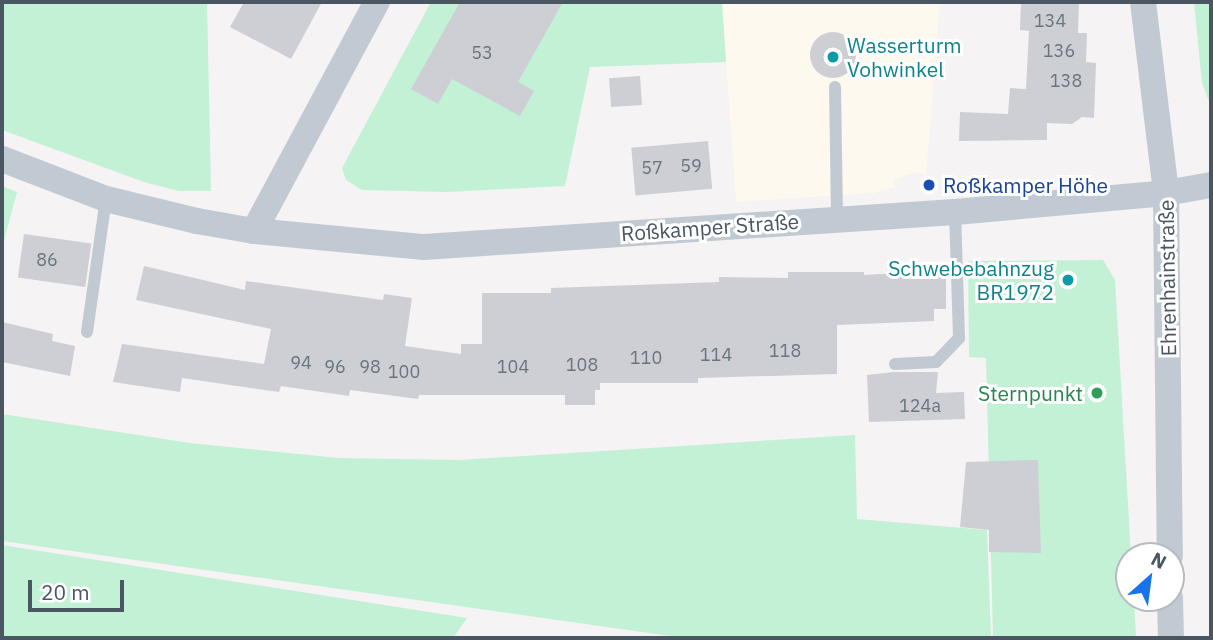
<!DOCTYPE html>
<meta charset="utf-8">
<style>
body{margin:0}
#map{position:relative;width:1213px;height:640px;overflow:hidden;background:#f5f3f3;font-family:"IBM Plex Sans",sans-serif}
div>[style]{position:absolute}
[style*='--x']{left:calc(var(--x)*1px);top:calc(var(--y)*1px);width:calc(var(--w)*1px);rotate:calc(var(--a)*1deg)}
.commercial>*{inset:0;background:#fdf9ef}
.green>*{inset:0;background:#c3f1d5}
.building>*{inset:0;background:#cdcfd5;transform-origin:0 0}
.round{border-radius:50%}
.service>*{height:12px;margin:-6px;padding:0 6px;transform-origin:6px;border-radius:6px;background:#c1cad2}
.minor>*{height:26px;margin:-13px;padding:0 13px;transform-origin:13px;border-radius:13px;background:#c1cad2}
.dots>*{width:19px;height:19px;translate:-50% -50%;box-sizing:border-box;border:4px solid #fff;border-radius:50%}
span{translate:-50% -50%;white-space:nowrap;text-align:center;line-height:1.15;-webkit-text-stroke:6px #fff;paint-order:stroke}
.number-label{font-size:18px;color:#6b747e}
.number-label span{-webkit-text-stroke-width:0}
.culture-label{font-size:21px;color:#0d838f}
.left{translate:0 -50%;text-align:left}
.right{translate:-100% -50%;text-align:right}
.transit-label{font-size:21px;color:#164399}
.street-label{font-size:21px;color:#4a5661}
.leisure-label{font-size:21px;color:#27864d}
.frame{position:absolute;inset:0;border:4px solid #4a5661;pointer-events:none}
.north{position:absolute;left:1115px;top:542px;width:70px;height:70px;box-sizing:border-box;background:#fff;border:2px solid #b7bbc0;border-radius:50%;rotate:28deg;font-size:19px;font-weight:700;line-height:28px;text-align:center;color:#4a5661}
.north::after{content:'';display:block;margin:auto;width:24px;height:32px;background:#1a73e8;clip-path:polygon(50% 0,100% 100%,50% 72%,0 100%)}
.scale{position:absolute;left:28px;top:580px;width:96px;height:32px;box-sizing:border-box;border:4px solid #4a5661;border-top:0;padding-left:9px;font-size:21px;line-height:24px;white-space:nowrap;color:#4a5661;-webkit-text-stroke:5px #fff;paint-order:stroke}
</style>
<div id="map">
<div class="commercial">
<div style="clip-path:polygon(722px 2px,940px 2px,926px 176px,916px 172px,892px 180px,894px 187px,874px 193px,736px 202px)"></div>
</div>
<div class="green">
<div style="clip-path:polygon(2px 2px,207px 2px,211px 191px,179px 191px,144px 182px,2px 130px)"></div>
<div style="clip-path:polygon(431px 2px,722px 2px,726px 62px,590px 67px,565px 186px,447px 192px,362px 190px,346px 180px,342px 168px)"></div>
<div style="clip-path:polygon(1194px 2px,1211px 2px,1211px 107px,1202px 83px)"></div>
<div style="clip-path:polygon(2px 186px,17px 192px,2px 248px)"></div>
<div style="clip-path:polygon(1103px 260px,1115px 280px,1131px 556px,1129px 598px,1134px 598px,1136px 638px,993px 638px,986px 358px,969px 357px,968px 261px)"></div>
<div style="clip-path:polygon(2px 414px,190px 443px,338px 458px,459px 460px,855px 435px,857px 519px,987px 530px,991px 638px,684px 638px,2px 541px)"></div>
<div style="clip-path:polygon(2px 545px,467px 618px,453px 638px,2px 638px)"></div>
</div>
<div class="building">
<div style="clip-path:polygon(244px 2px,322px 2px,291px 59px,230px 27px)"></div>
<div style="clip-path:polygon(460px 2px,563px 2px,518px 82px,534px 91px,520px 116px,452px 79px,438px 104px,411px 89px)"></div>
<div style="clip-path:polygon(1021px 2px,1079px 4px,1078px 33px,1087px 33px,1086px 62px,1096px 63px,1094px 118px,1082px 117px,1072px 124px,1047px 123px,1047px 140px,959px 141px,960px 112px,1008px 114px,1010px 88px,1026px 89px,1029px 31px,1020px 30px)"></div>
<div class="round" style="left:810px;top:32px;width:46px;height:46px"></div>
<div style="left:640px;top:76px;width:29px;height:31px;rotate:86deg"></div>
<div style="left:708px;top:141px;width:48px;height:77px;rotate:85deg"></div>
<div style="left:24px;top:234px;width:68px;height:44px;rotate:8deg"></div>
<div style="clip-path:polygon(144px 266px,245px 290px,246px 281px,383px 300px,384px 294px,412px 298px,405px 346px,461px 354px,461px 344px,482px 344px,482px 293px,551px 293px,551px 288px,719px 282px,719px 277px,788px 278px,788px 272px,864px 272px,864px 275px,946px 270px,946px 309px,934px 309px,934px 321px,837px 325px,837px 374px,698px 378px,698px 383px,600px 383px,600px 390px,595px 390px,595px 405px,565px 405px,565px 395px,419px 395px,418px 399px,350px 390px,349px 396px,281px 386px,279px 392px,182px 378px,180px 392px,113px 382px,122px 344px,264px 364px,271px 329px,136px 300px)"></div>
<div style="clip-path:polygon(2px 322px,53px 334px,52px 341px,75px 346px,70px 376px,2px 362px)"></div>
<div style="clip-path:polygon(894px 372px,938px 372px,936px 393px,964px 392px,965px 419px,869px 422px,867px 375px)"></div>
<div style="clip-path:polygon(1038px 460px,1041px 553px,989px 552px,989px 530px,960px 527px,966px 462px)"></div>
</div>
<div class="service">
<div style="--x:835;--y:87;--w:132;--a:89.1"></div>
<div style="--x:87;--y:332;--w:134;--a:-81.9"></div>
<div style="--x:895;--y:364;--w:41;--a:-2.8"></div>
<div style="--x:936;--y:362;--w:33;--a:-46"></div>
<div style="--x:959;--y:338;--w:126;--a:-91.8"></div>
</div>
<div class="minor">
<div style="--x:1143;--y:2;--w:192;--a:83.1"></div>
<div style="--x:1166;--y:193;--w:363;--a:89.4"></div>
<div style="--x:2;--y:159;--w:111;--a:21"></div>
<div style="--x:106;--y:199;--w:94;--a:13.6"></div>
<div style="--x:197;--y:221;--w:58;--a:10"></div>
<div style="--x:254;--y:231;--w:171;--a:5.4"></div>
<div style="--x:424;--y:247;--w:532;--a:-3.77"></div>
<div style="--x:955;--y:212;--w:212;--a:-5.1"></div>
<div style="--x:1166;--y:193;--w:46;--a:-10.1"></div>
<div style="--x:254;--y:231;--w:260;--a:-61.8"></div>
<div style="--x:1170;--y:598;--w:40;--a:88.6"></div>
</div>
<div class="dots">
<div style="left:833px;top:57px;background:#0f9aa8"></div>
<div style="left:929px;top:185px;background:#1a4fb4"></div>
<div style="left:1068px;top:280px;background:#0f9aa8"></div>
<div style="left:1097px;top:393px;background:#2e9e5b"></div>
</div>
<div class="number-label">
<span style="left:1050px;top:21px">134</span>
<span style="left:1059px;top:51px">136</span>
<span style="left:482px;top:53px">53</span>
<span style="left:1066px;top:81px">138</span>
<span style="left:691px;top:166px">59</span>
<span style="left:652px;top:168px">57</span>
<span style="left:47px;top:260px">86</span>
<span style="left:785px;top:351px">118</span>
<span style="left:716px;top:355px">114</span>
<span style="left:646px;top:358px">110</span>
<span style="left:301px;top:363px">94</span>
<span style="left:582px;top:365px">108</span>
<span style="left:335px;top:367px">96</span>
<span style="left:370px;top:367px">98</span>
<span style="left:513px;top:367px">104</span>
<span style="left:404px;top:372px">100</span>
<span style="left:920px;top:406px">124a</span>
</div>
<div class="culture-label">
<span class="left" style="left:847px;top:57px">Wasserturm<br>Vohwinkel</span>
<span class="right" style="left:1054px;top:280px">Schwebebahnzug<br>BR1972</span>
</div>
<div class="transit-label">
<span class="left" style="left:943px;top:185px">Roßkamper Höhe</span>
</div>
<div class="street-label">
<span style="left:710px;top:227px;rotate:-4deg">Roßkamper Straße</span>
<span style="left:1167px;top:278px;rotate:-91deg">Ehrenhainstraße</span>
</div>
<div class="leisure-label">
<span class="right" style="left:1083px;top:393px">Sternpunkt</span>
</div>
<div class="frame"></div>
<div class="north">N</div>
<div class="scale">20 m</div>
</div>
